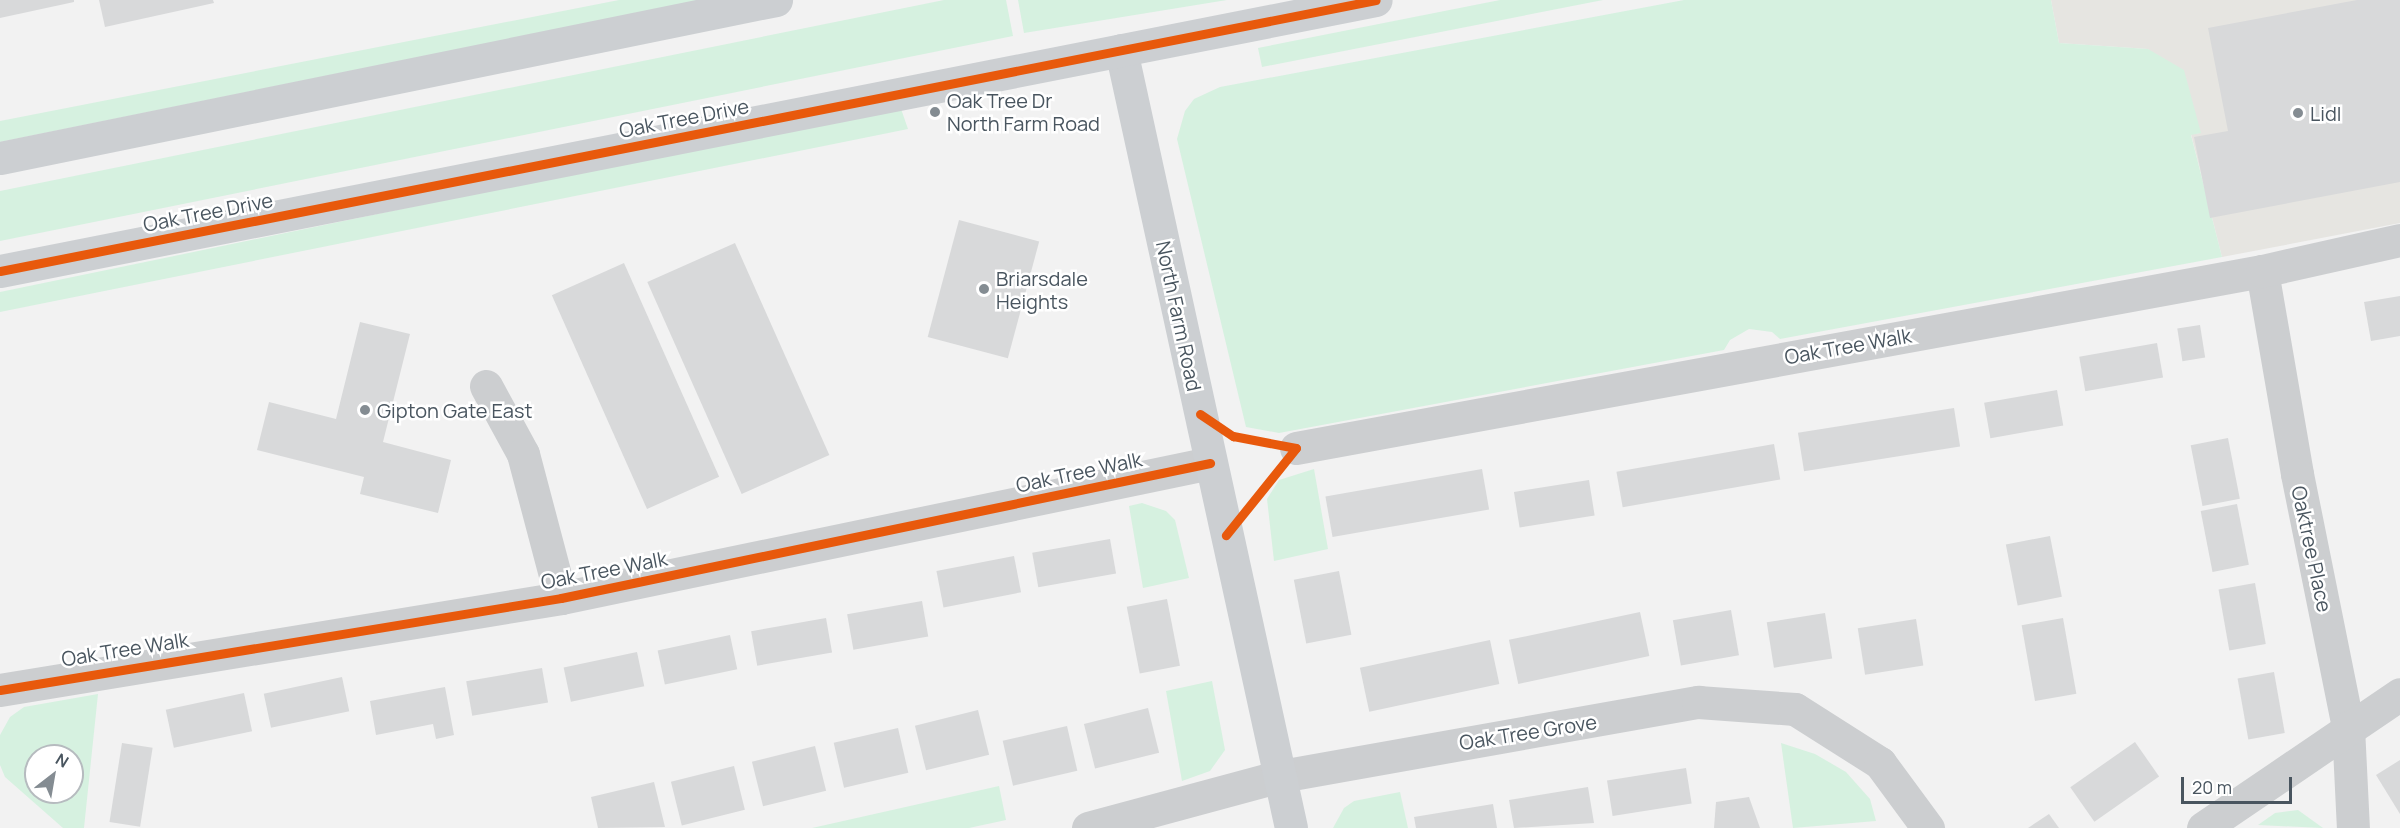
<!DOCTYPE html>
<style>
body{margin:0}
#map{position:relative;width:2400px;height:828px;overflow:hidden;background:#f2f2f2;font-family:Manrope,sans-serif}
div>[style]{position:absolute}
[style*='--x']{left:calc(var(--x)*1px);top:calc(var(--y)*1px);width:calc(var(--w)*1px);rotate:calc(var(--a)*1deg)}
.commercial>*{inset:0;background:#e6e5e1}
.green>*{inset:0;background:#d6f1e0}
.building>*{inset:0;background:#d8d9da;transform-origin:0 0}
.street>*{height:33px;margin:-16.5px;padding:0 16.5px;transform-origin:16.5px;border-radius:16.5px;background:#ccced0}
.secondary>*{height:33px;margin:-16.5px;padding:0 16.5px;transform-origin:16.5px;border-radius:16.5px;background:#cccfd2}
.cycleway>*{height:9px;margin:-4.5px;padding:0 4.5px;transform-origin:4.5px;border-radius:4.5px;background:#e8590c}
.dots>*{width:16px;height:16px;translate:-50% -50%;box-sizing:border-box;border:3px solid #fff;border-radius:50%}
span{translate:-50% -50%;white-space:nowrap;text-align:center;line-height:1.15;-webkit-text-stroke:5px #fff;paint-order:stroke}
.poi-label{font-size:20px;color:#49555f}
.left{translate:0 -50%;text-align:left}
.street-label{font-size:20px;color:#49555f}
.north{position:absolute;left:24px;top:744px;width:60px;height:60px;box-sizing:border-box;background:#fff;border:2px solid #b6bbbf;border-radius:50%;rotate:31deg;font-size:16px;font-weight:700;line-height:24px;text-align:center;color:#49555f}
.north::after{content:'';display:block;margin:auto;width:21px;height:27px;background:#848c92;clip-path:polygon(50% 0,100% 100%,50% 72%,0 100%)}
.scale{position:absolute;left:2181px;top:777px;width:111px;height:27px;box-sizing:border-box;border:3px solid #49555f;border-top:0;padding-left:8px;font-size:18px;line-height:21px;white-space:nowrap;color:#49555f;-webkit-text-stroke:4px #fff;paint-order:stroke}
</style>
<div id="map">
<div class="commercial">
<div style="clip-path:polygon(2051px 0,2400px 0,2400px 223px,2222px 257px,2191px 134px,2200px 133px,2148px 49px,2059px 43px)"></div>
</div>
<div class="green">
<div style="clip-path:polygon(619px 0,702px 0,0 142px,0 121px)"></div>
<div style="clip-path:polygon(944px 0,1006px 0,1013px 36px,0 241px,0 191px)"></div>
<div style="clip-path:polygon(1018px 0,1227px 0,1024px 33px)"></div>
<div style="clip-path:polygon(1500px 0,1603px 0,1262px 67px,1258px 48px)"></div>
<div style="clip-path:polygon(1684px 0,2051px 0,2059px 43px,2148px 49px,2184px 70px,2201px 133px,2191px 135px,2222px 257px,1780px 339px,1772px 332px,1749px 329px,1730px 340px,1724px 350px,1279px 433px,1246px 427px,1177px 139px,1185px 111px,1194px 99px,1220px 87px)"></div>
<div style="clip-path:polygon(900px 106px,908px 129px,0 312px,0 292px)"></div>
<div style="clip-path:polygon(1314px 469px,1328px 549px,1274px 561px,1267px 499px,1279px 480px)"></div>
<div style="clip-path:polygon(1142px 503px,1166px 511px,1175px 520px,1189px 578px,1143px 588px,1129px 506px)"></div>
<div style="clip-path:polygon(1212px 681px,1225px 750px,1210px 771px,1182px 781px,1166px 691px)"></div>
<div style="clip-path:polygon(evenodd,98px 694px,84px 828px,63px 828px,5px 777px,0 765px,0 735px,10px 717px,24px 707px,98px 694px,36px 756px,72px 756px,72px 792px,36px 792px,36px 756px)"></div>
<div style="clip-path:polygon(1781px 743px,1815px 754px,1846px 772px,1870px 799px,1876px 821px,1793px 828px)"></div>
<div style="clip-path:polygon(999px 786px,1006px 820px,969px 828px,812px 828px)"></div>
<div style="clip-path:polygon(1400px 792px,1408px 828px,1333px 828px,1344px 808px,1354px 801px)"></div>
<div style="clip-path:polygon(2298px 810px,2323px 828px,2258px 825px,2275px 813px)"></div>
</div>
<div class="building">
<div style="clip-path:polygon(0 0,74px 0,74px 2px,0 18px)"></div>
<div style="clip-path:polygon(99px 0,213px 0,214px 3px,105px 27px)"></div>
<div style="clip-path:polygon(2357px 0,2400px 0,2400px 182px,2210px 218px,2194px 137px,2228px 131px,2208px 28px)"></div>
<div style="left:959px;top:220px;width:83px;height:121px;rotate:15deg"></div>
<div style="left:735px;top:243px;width:232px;height:96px;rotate:66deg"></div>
<div style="left:624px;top:263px;width:234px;height:79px;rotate:66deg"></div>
<div style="clip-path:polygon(2400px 296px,2400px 336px,2371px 341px,2364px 302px)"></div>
<div style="clip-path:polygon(360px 322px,410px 334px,383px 442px,451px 460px,438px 513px,360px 494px,364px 477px,257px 450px,269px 402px,336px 419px)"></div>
<div style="left:2200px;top:325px;width:33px;height:23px;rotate:81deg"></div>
<div style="left:2157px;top:343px;width:35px;height:79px;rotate:80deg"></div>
<div style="left:2057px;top:390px;width:36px;height:74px;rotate:80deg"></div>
<div style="left:1954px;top:408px;width:39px;height:158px;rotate:81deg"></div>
<div style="left:2228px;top:438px;width:62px;height:38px;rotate:79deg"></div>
<div style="left:1774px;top:444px;width:36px;height:160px;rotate:80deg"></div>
<div style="left:1482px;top:469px;width:41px;height:159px;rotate:80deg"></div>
<div style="left:1589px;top:480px;width:36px;height:76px;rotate:81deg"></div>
<div style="left:2237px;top:504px;width:62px;height:37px;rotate:79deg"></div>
<div style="left:2050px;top:536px;width:62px;height:45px;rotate:79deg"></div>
<div style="left:1110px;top:539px;width:35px;height:79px;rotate:80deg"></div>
<div style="left:1014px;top:556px;width:37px;height:79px;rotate:79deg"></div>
<div style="left:1339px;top:571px;width:65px;height:46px;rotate:79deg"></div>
<div style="left:2255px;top:583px;width:62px;height:37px;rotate:80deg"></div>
<div style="left:1167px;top:599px;width:68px;height:41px;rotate:79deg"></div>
<div style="left:922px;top:601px;width:36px;height:76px;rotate:80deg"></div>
<div style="left:1731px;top:610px;width:46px;height:59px;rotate:80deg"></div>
<div style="left:1640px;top:612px;width:45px;height:134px;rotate:78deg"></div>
<div style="left:1825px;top:613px;width:46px;height:59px;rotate:81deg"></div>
<div style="left:826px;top:618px;width:35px;height:76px;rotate:80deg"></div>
<div style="left:2063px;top:618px;width:77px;height:42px;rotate:80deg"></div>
<div style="left:1916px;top:619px;width:47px;height:59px;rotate:81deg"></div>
<div style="left:730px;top:635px;width:35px;height:74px;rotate:78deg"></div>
<div style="left:1490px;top:640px;width:45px;height:133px;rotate:78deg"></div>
<div style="left:637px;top:652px;width:35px;height:75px;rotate:78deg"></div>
<div style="left:542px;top:668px;width:35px;height:77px;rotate:80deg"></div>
<div style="left:2274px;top:672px;width:62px;height:37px;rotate:80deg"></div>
<div style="left:342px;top:677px;width:35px;height:80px;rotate:78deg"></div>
<div style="clip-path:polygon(445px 687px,454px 735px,436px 739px,433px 724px,376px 735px,370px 701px)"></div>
<div style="left:244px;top:693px;width:39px;height:80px;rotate:78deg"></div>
<div style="left:1148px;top:708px;width:46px;height:66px;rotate:76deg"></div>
<div style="left:978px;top:710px;width:46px;height:65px;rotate:76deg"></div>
<div style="left:1067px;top:726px;width:46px;height:66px;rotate:77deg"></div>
<div style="left:898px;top:728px;width:46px;height:66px;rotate:77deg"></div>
<div style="left:2135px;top:742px;width:42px;height:79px;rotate:55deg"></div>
<div style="left:122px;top:743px;width:31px;height:80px;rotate:9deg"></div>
<div style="left:815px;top:746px;width:46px;height:65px;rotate:76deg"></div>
<div style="clip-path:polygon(2400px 760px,2400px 814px,2376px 775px)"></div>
<div style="left:734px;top:766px;width:45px;height:65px;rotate:76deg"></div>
<div style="left:1686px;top:768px;width:36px;height:80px;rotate:81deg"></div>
<div style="clip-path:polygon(654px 782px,665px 827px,598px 828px,591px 797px)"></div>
<div style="clip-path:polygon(1588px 787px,1594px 823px,1514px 828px,1509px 800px)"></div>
<div style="clip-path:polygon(1749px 797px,1760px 828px,1714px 828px,1716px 802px)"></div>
<div style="clip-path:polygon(1493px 804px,1497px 828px,1416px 828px,1414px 817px)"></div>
<div style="clip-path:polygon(2049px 814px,2059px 828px,2028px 828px)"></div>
</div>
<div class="street">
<div style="--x:2262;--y:271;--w:206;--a:80.2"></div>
<div style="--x:2297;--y:474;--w:258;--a:78.6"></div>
<div style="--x:2348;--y:727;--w:101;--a:87.2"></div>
<div style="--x:486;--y:386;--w:77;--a:61.4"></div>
<div style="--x:523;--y:454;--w:149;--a:75.2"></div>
<div style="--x:1296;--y:448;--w:982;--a:-10.38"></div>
<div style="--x:2262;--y:271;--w:141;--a:-12.7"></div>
<div style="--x:0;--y:690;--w:568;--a:-9.31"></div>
<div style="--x:561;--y:598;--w:663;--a:-11.75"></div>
<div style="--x:1088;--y:828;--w:200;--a:-15.1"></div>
<div style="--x:1281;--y:776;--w:424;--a:-10.1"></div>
<div style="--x:1698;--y:702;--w:97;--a:4.1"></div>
<div style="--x:1795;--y:709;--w:101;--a:32.4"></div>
<div style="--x:1880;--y:763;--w:81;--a:53.6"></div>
<div style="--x:2203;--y:828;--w:238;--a:-34.2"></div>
</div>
<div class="secondary">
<div style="--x:1121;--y:50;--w:796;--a:77.67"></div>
<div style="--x:0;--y:158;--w:792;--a:-11.51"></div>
<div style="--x:0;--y:271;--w:1402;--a:-11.14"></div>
</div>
<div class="cycleway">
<div style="--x:0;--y:271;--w:1402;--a:-11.14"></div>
<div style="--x:1200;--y:414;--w:40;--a:34"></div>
<div style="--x:1233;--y:436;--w:64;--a:10.8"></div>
<div style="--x:1296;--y:448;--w:112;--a:128.8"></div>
<div style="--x:0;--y:690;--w:568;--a:-9.31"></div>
<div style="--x:561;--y:598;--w:663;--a:-11.75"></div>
</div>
<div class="dots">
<div style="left:935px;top:112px;background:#848c92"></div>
<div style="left:2298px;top:113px;background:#848c92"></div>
<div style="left:984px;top:289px;background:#848c92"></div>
<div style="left:365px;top:410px;background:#848c92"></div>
</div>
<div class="poi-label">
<span class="left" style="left:947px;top:112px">Oak Tree Dr<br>North Farm Road</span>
<span class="left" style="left:2310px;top:113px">Lidl</span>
<span class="left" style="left:996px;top:290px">Briarsdale<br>Heights</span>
<span class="left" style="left:377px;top:410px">Gipton Gate East</span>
</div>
<div class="street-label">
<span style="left:684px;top:118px;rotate:-11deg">Oak Tree Drive</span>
<span style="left:208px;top:212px;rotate:-11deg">Oak Tree Drive</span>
<span style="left:1179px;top:316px;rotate:78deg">North Farm Road</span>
<span style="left:1848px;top:346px;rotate:-10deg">Oak Tree Walk</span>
<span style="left:1079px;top:472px;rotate:-12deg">Oak Tree Walk</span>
<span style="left:2312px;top:549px;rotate:78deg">Oaktree Place</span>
<span style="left:604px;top:570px;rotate:-11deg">Oak Tree Walk</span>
<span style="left:125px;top:649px;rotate:-9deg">Oak Tree Walk</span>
<span style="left:1528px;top:732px;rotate:-9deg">Oak Tree Grove</span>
</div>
<div class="north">N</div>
<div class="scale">20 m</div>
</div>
